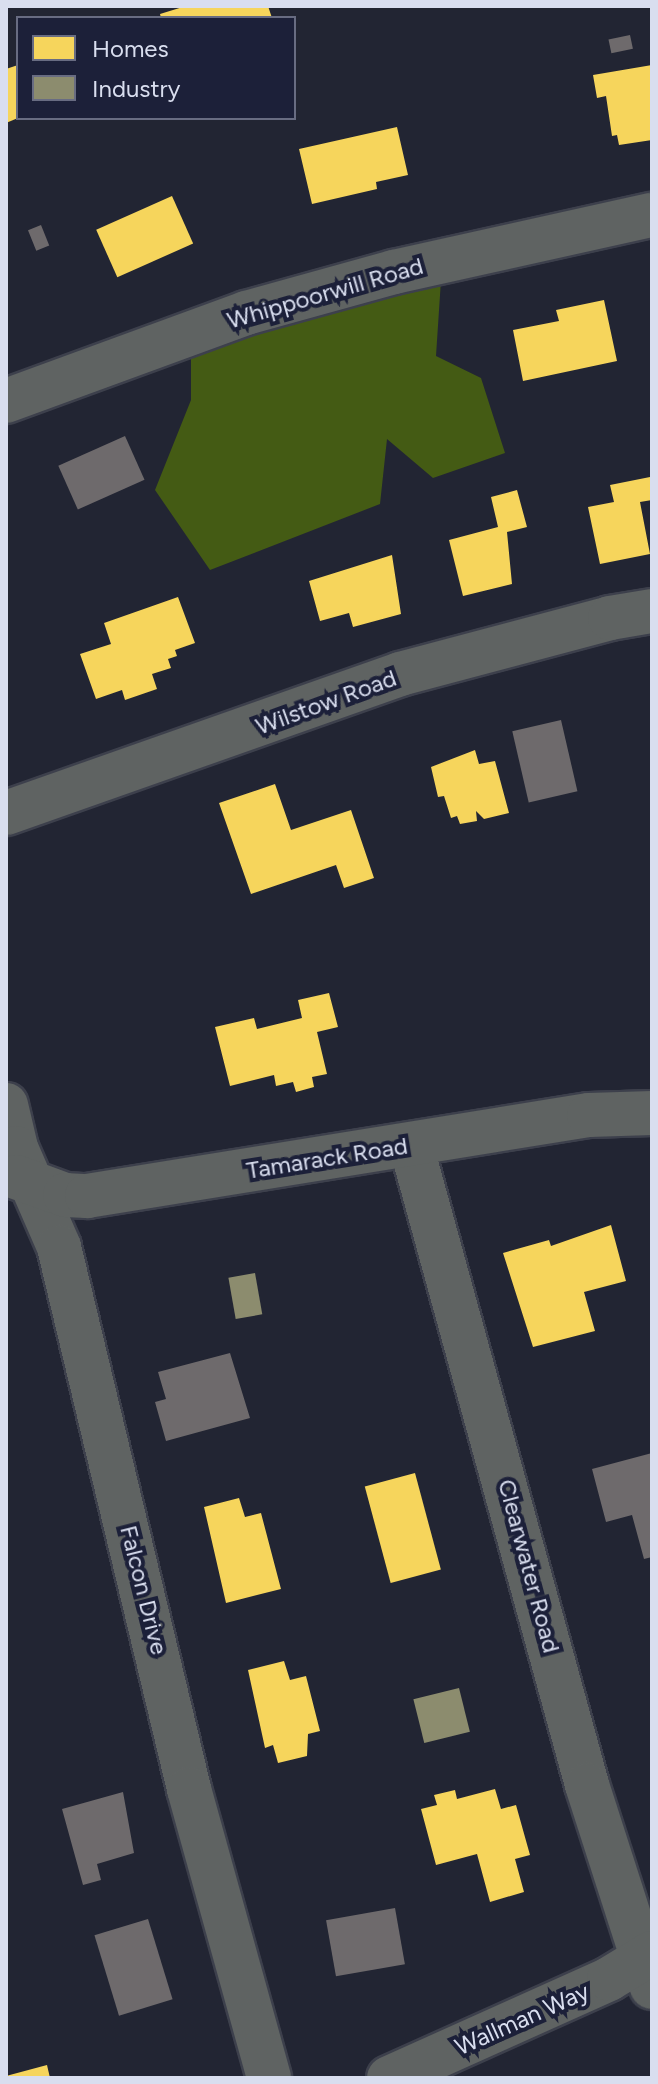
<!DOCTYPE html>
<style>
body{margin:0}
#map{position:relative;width:658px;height:2084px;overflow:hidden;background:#222533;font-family:Figtree,sans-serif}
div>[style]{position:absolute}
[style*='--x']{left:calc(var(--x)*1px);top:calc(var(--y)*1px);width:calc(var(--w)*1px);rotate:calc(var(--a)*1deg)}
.forest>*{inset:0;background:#445b14}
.homes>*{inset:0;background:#f6d55c;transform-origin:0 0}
.industry>*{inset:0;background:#8c8c6e;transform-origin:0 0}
.building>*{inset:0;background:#6e6a6c;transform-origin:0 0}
.roads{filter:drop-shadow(2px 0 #3d404c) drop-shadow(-2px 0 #3d404c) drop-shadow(0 2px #3d404c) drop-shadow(0 -2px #3d404c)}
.minor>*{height:44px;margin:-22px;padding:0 22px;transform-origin:22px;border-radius:22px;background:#5f6362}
span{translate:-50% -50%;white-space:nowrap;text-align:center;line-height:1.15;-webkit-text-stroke:8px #1c2039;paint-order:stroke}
.street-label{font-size:24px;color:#d9deef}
.frame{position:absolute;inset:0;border:8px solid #d9deef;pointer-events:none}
.legend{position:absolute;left:16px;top:16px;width:280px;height:104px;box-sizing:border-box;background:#1c2039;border:2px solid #686c82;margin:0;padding:10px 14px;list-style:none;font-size:24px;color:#d9deef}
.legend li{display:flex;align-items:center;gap:16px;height:40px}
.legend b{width:40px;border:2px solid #686c82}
</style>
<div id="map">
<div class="forest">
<div style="clip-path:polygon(441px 280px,436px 356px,481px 378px,505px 453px,433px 478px,387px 439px,380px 504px,210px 570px,155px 490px,191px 400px,191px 352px,316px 311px)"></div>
</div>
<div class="homes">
<div style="clip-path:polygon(186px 6px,268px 6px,272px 18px,161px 18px,160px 14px)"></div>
<div style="clip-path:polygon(18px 65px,18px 118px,6px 123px,6px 69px)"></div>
<div style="clip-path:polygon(652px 65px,652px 140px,619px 145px,617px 135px,612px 136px,606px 96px,597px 98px,593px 75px)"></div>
<div style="clip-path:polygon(397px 127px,408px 175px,376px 182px,377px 189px,312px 204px,299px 149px)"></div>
<div style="left:172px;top:196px;width:52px;height:83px;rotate:66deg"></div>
<div style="clip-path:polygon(604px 300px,617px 361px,523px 381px,513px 330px,559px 321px,556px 310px)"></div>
<div style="clip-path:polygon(650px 477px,652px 500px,640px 502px,650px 554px,600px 564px,588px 507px,614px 502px,610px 485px)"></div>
<div style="clip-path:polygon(517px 490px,527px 527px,507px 532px,512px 584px,463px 596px,449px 540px,498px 527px,491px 497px)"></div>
<div style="clip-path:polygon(392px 555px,401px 614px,353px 627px,349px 613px,320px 621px,309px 581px)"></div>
<div style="clip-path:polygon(178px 597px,195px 643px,175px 650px,177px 656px,168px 659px,171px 668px,152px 674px,157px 689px,125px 700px,122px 690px,96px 699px,80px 654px,111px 644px,104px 623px)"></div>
<div style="clip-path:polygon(475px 750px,479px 764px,495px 761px,509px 813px,484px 819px,476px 811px,477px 821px,460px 824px,457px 816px,451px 818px,444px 796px,438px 797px,431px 767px)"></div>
<div style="clip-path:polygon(275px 784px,291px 830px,351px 810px,374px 878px,344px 888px,336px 865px,251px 894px,219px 803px)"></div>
<div style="clip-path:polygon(329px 993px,338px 1027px,317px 1032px,327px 1074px,312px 1077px,314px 1087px,296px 1092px,293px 1082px,276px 1086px,274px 1075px,230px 1086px,215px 1027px,254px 1018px,257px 1029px,302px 1018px,298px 1000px)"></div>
<div style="clip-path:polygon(611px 1225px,626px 1281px,584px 1292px,595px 1331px,533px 1347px,503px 1253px,549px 1240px,551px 1246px)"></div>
<div style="left:415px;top:1473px;width:100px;height:52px;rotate:75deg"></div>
<div style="clip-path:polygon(239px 1498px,245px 1517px,261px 1513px,281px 1589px,226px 1603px,204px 1507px)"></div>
<div style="clip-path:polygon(284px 1661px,290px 1680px,306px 1676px,320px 1731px,308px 1734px,307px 1756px,278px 1763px,273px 1745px,265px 1748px,248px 1670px)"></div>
<div style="clip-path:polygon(495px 1789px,501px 1809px,516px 1805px,530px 1855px,515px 1859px,524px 1892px,490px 1902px,477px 1854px,436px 1865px,421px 1809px,437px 1805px,434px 1795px,455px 1790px,457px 1799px)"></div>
<div style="clip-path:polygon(47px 2065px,50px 2078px,6px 2078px,6px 2076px)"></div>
</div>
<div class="industry">
<div style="left:255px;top:1273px;width:42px;height:27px;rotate:80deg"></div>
<div style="left:459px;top:1688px;width:45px;height:47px;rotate:76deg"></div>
</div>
<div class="building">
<div style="left:630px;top:35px;width:14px;height:22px;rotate:78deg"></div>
<div style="left:41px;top:225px;width:22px;height:14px;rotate:68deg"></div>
<div style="left:125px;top:436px;width:48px;height:73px;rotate:66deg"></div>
<div style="left:561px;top:720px;width:73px;height:50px;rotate:77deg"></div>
<div style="clip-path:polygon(230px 1353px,250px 1418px,166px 1441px,155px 1402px,166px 1399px,158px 1372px)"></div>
<div style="clip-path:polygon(652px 1453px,652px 1557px,644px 1559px,632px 1515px,606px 1522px,592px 1469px)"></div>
<div style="clip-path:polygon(123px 1792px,134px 1853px,97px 1864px,101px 1880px,83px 1885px,62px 1809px)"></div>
<div style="left:395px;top:1908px;width:57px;height:70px;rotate:80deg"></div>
<div style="left:148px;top:1919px;width:84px;height:56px;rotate:73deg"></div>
</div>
<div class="roads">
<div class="minor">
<div style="--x:6;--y:401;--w:256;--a:-20.1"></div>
<div style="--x:246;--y:313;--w:154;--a:-15.5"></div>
<div style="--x:394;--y:272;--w:264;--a:-12.5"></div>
<div style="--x:6;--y:813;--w:418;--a:-19.4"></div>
<div style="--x:400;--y:674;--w:217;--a:-14.9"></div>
<div style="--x:610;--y:618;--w:43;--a:-9.5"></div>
<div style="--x:6;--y:1105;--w:44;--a:76.9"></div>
<div style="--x:16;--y:1148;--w:108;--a:66.5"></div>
<div style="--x:59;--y:1247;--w:557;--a:76.51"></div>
<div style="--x:189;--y:1789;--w:300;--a:74.5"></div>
<div style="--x:411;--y:1145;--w:664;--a:74.62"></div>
<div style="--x:587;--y:1785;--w:212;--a:72.2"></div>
<div style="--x:16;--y:1177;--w:52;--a:20.2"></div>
<div style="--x:65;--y:1195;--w:22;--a:3"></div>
<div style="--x:87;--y:1196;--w:508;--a:-9.17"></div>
<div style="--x:589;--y:1115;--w:63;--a:-1.8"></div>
<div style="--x:389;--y:2078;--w:241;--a:-24.2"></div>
<div style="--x:609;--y:1979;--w:50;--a:-31.2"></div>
</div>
</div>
<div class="street-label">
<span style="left:325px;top:293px;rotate:-16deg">Whippoorwill Road</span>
<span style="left:326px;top:702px;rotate:-20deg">Wilstow Road</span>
<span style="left:327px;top:1158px;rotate:-9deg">Tamarack Road</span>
<span style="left:529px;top:1566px;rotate:75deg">Clearwater Road</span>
<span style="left:144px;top:1590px;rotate:76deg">Falcon Drive</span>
<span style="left:522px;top:2019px;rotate:-24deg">Wallman Way</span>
</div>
<div class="frame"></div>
<ul class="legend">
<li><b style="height:22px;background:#f6d55c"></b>Homes</li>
<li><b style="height:22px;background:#8c8c6e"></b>Industry</li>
</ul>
</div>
